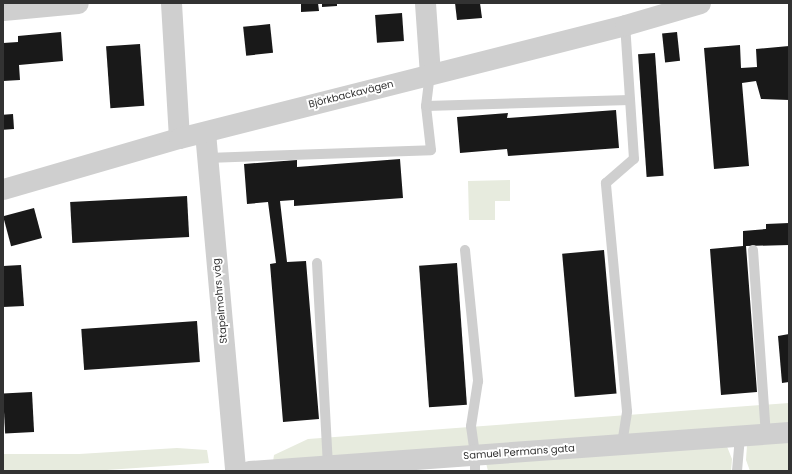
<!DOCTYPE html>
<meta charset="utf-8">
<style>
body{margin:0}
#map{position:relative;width:792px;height:474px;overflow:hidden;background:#fff;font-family:Poppins,sans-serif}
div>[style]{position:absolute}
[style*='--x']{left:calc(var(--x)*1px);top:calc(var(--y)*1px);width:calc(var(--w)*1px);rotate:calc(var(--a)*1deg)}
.green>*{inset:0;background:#e7ebde}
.building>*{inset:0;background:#191919;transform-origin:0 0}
.service>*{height:10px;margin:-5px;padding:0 5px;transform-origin:5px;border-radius:5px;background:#cfcfcf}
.minor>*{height:21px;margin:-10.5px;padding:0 10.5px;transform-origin:10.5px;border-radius:10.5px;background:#cfcfcf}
span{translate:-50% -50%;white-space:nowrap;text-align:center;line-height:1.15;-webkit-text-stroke:4px #fff;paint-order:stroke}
.street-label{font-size:10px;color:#323232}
.frame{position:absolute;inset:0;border:4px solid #323232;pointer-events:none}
</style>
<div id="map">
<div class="green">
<div style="clip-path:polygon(510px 180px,510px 201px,495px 201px,495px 220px,469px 220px,468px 181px)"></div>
<div style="clip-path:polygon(789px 403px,789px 424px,273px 462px,274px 455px,308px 439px)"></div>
<div style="clip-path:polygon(789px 442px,789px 471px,750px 471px,746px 460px,747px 445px)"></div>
<div style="clip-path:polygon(726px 444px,732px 459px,731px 471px,488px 471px,486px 463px)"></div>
<div style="clip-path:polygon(177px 448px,207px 450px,209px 463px,92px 471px,3px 471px,3px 454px,79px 454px)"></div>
</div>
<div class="building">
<div style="clip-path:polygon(301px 3px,318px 3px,319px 11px,301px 12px)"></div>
<div style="clip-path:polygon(322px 3px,337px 3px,337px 6px,322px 7px)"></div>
<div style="clip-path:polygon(455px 3px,480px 3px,482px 18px,457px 20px)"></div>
<div style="left:402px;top:13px;width:28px;height:27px;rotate:86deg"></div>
<div style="left:270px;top:24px;width:29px;height:27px;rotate:84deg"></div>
<div style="clip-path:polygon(61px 32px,63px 61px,19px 65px,20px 80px,3px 81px,3px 43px,18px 42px,18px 36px)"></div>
<div style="left:677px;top:32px;width:29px;height:15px;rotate:84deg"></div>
<div style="left:140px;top:44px;width:62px;height:34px;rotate:86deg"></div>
<div style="clip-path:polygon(740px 45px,741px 68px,757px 67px,756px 49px,789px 46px,789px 100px,761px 99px,756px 81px,742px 83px,749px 166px,714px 169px,704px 48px)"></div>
<div style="left:655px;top:53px;width:123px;height:17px;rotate:86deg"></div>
<div style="clip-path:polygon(616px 110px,619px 148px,508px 156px,507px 149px,460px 153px,457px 117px,508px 113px,507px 118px)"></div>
<div style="left:13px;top:114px;width:15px;height:10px;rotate:86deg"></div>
<div style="clip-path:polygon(400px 159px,403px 198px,294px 206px,294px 200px,280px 201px,287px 262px,306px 261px,319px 419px,283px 422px,270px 264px,276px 263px,268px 202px,247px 204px,244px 164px,297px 160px,297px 167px)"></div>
<div style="left:187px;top:196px;width:41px;height:117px;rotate:87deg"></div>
<div style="left:34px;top:208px;width:31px;height:32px;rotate:75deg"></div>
<div style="clip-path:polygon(789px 223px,789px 245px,746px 246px,757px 392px,721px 395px,710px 249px,743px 246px,743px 231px,766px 229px,766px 224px)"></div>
<div style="left:604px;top:250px;width:144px;height:42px;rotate:85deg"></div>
<div style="left:457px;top:263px;width:142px;height:38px;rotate:86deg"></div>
<div style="clip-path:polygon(21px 265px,24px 306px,3px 307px,3px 266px)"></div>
<div style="left:197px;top:321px;width:41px;height:116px;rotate:86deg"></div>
<div style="clip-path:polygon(789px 334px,789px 382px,782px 383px,778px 336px)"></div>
<div style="left:32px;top:392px;width:40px;height:29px;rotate:87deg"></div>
</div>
<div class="service">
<div style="--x:426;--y:106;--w:204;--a:-1.7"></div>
<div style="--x:207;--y:158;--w:224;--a:-2"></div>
<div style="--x:431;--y:150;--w:44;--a:-96.5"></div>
<div style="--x:426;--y:106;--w:32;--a:-83"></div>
<div style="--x:465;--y:250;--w:132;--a:84.3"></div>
<div style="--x:478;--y:381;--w:46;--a:98.8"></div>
<div style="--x:471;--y:426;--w:29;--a:82"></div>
<div style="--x:475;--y:455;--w:16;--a:90"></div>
<div style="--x:753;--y:250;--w:184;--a:86"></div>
<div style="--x:317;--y:263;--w:202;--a:86.9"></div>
<div style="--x:622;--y:444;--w:33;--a:-81"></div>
<div style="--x:627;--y:411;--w:229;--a:-95.3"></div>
<div style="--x:606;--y:183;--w:37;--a:-41"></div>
<div style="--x:634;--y:159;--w:134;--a:-93.8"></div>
<div style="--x:737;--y:471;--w:35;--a:-85"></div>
</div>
<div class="minor">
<div style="--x:171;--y:3;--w:135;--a:86.6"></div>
<div style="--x:425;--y:3;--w:71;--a:86"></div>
<div style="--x:3;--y:10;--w:75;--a:-5.3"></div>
<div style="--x:205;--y:132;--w:340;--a:84.9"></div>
<div style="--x:3;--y:189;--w:183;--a:-16.2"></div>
<div style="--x:179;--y:138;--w:460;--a:-14.2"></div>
<div style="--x:625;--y:25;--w:78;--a:-16.3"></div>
<div style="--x:249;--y:471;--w:541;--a:-4.13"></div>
</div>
<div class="street-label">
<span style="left:351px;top:94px;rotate:-14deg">Björkbackavägen</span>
<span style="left:220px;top:301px;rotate:-95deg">Stapelmohrs väg</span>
<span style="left:519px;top:452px;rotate:-4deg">Samuel Permans gata</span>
</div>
<div class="frame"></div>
</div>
